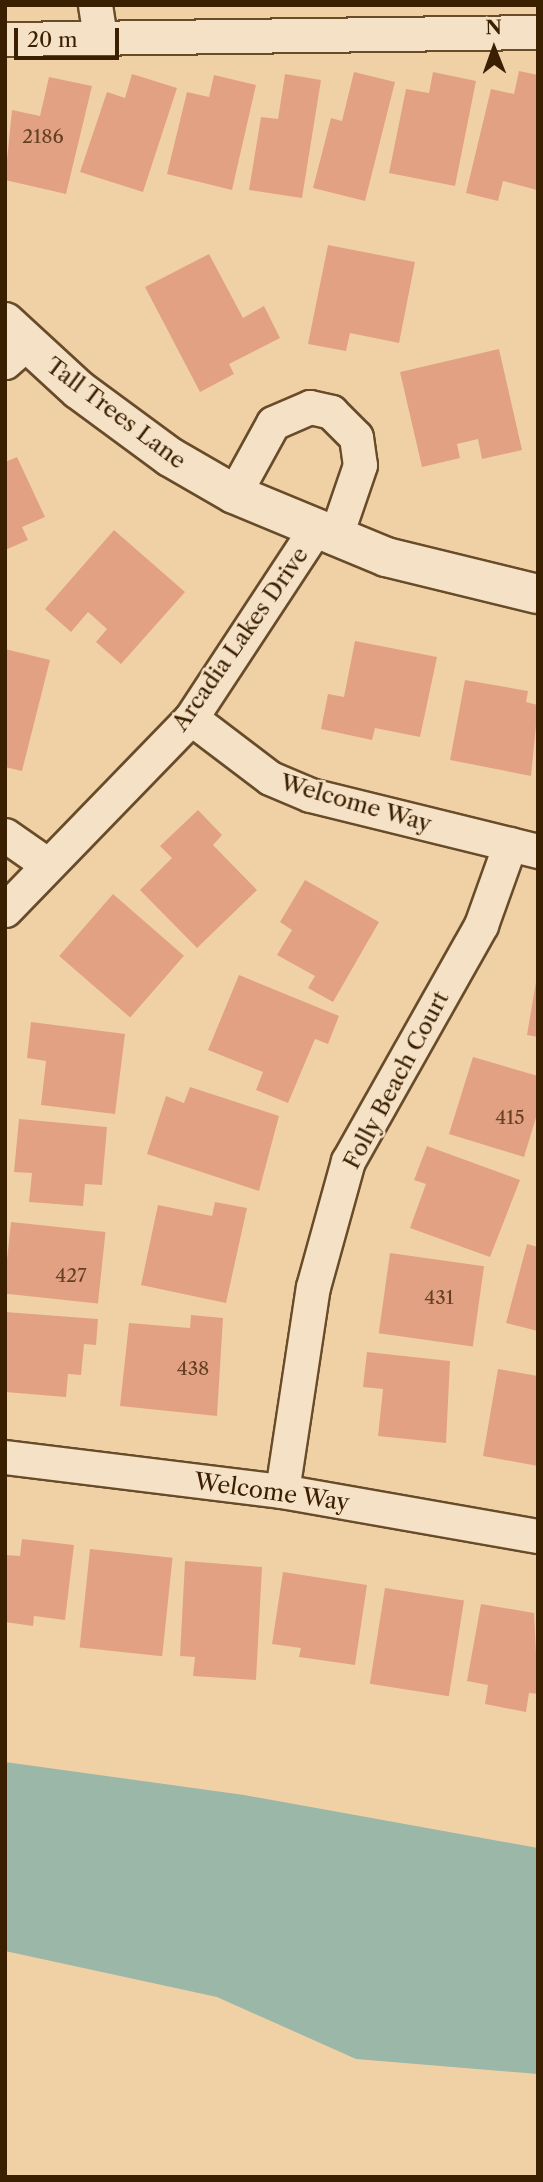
<!DOCTYPE html>
<style>
body{margin:0}
#map{position:relative;width:543px;height:2182px;overflow:hidden;background:#f0d1a6;font-family:"Libre Caslon Text",serif}
div>[style]{position:absolute}
[style*='--x']{left:calc(var(--x)*1px);top:calc(var(--y)*1px);width:calc(var(--w)*1px);rotate:calc(var(--a)*1deg)}
.water>*{inset:0;background:#9ab7a8}
.building>*{inset:0;background:#e3a184;transform-origin:0 0}
.roads{filter:drop-shadow(2px 0 #684c2a) drop-shadow(-2px 0 #684c2a) drop-shadow(0 2px #684c2a) drop-shadow(0 -2px #684c2a)}
.street>*{height:33px;margin:-16.5px;padding:0 16.5px;transform-origin:16.5px;border-radius:16.5px;background:#f5e1c5}
.secondary>*{height:38px;margin:-19px;padding:0 19px;transform-origin:19px;border-radius:19px;background:#f5e1c5}
span{translate:-50% -50%;white-space:nowrap;text-align:center;line-height:1.15;-webkit-text-stroke:5px #f5e1c5;paint-order:stroke}
.number-label{font-size:19px;color:#644022}
.number-label span{-webkit-text-stroke-width:0}
.street-label{font-size:23px;color:#3a1f01}
.frame{position:absolute;inset:0;border:7px solid #3a1f01;pointer-events:none}
.north{position:absolute;left:459px;top:14px;width:70px;height:70px;-webkit-text-stroke:5px #f5e1c5;paint-order:stroke;rotate:359deg;font-size:19px;font-weight:700;line-height:28px;text-align:center;color:#3a1f01}
.north::after{content:'';display:block;margin:auto;width:24px;height:32px;background:#3a1f01;clip-path:polygon(50% 0,100% 100%,50% 72%,0 100%)}
.scale{position:absolute;left:14px;top:28px;width:105px;height:32px;box-sizing:border-box;border:4px solid #3a1f01;border-top:0;padding-left:9px;font-size:21px;line-height:24px;white-space:nowrap;color:#3a1f01;-webkit-text-stroke:5px #f5e1c5;paint-order:stroke}
</style>
<div id="map">
<div class="water">
<div style="clip-path:polygon(5px 1762px,244px 1795px,538px 1848px,538px 2074px,356px 2059px,217px 1997px,5px 1951px)"></div>
</div>
<div class="building">
<div style="clip-path:polygon(519px 71px,538px 75px,537px 190px,503px 181px,498px 201px,466px 193px,491px 89px,514px 94px)"></div>
<div style="clip-path:polygon(354px 72px,395px 82px,365px 201px,313px 188px,331px 118px,342px 121px)"></div>
<div style="clip-path:polygon(433px 72px,476px 81px,455px 186px,389px 173px,406px 89px,429px 93px)"></div>
<div style="clip-path:polygon(132px 74px,177px 88px,143px 192px,80px 172px,107px 92px,125px 98px)"></div>
<div style="clip-path:polygon(285px 74px,321px 80px,302px 198px,249px 190px,261px 117px,278px 119px)"></div>
<div style="clip-path:polygon(214px 75px,256px 85px,232px 190px,167px 174px,187px 92px,209px 97px)"></div>
<div style="clip-path:polygon(49px 77px,92px 86px,66px 194px,5px 180px,12px 110px,40px 116px)"></div>
<div style="clip-path:polygon(328px 245px,415px 262px,399px 343px,350px 333px,346px 351px,308px 344px)"></div>
<div style="clip-path:polygon(209px 254px,243px 318px,264px 306px,280px 338px,229px 364px,234px 374px,200px 392px,145px 287px)"></div>
<div style="clip-path:polygon(499px 349px,522px 450px,482px 459px,478px 439px,457px 444px,460px 458px,422px 467px,400px 372px)"></div>
<div style="clip-path:polygon(17px 457px,45px 517px,22px 527px,28px 540px,5px 550px,5px 462px)"></div>
<div style="clip-path:polygon(114px 530px,185px 592px,121px 664px,96px 642px,107px 629px,88px 612px,71px 632px,45px 609px)"></div>
<div style="clip-path:polygon(355px 641px,437px 657px,420px 737px,375px 728px,372px 740px,321px 729px,328px 694px,344px 697px)"></div>
<div style="clip-path:polygon(5px 649px,50px 660px,22px 771px,5px 767px)"></div>
<div style="clip-path:polygon(465px 680px,528px 691px,526px 702px,538px 705px,531px 776px,450px 760px)"></div>
<div style="clip-path:polygon(198px 810px,222px 835px,213px 845px,257px 890px,197px 948px,140px 890px,172px 858px,160px 846px)"></div>
<div style="clip-path:polygon(305px 880px,379px 922px,333px 1002px,308px 988px,315px 976px,277px 955px,292px 930px,280px 922px)"></div>
<div style="left:113px;top:894px;width:94px;height:82px;rotate:41deg"></div>
<div style="clip-path:polygon(239px 975px,339px 1016px,328px 1044px,315px 1039px,288px 1103px,256px 1090px,263px 1072px,208px 1050px)"></div>
<div style="clip-path:polygon(536px 982px,538px 982px,538px 1037px,527px 1035px)"></div>
<div style="clip-path:polygon(31px 1022px,125px 1034px,115px 1114px,41px 1105px,46px 1061px,27px 1058px)"></div>
<div style="clip-path:polygon(473px 1057px,538px 1076px,538px 1111px,524px 1157px,449px 1134px)"></div>
<div style="clip-path:polygon(190px 1087px,279px 1116px,259px 1191px,147px 1154px,166px 1096px,184px 1103px)"></div>
<div style="clip-path:polygon(19px 1119px,107px 1127px,102px 1185px,85px 1184px,83px 1206px,29px 1202px,32px 1173px,14px 1172px)"></div>
<div style="clip-path:polygon(427px 1146px,520px 1180px,490px 1257px,410px 1228px,426px 1184px,414px 1180px)"></div>
<div style="clip-path:polygon(215px 1202px,247px 1208px,226px 1303px,141px 1285px,158px 1205px,212px 1216px)"></div>
<div style="left:11px;top:1222px;width:95px;height:72px;rotate:6deg"></div>
<div style="clip-path:polygon(527px 1244px,538px 1247px,538px 1331px,506px 1323px)"></div>
<div style="left:390px;top:1253px;width:95px;height:81px;rotate:8deg"></div>
<div style="clip-path:polygon(5px 1312px,98px 1319px,96px 1345px,84px 1344px,81px 1375px,68px 1374px,66px 1397px,5px 1392px)"></div>
<div style="clip-path:polygon(191px 1315px,223px 1318px,217px 1416px,120px 1406px,129px 1323px,190px 1328px)"></div>
<div style="clip-path:polygon(367px 1352px,450px 1361px,446px 1443px,378px 1436px,383px 1389px,363px 1387px)"></div>
<div style="clip-path:polygon(498px 1369px,538px 1376px,538px 1466px,483px 1456px)"></div>
<div style="clip-path:polygon(22px 1539px,74px 1545px,65px 1620px,34px 1616px,33px 1626px,5px 1622px,5px 1555px,20px 1556px)"></div>
<div style="left:90px;top:1549px;width:83px;height:99px;rotate:6deg"></div>
<div style="clip-path:polygon(185px 1561px,262px 1567px,256px 1680px,193px 1676px,195px 1657px,180px 1656px)"></div>
<div style="clip-path:polygon(283px 1572px,367px 1585px,355px 1665px,299px 1657px,301px 1648px,272px 1644px)"></div>
<div style="left:385px;top:1588px;width:80px;height:97px;rotate:9deg"></div>
<div style="clip-path:polygon(481px 1604px,534px 1613px,538px 1694px,529px 1693px,526px 1712px,485px 1704px,488px 1685px,467px 1681px)"></div>
</div>
<div class="roads">
<div class="street">
<div style="--x:95;--y:5;--w:32;--a:81"></div>
<div style="--x:5;--y:39;--w:533;--a:-0.75"></div>
<div style="--x:5;--y:362;--w:28;--a:-41"></div>
<div style="--x:234;--y:494;--w:81;--a:-61.2"></div>
<div style="--x:273;--y:423;--w:40;--a:-23.4"></div>
<div style="--x:310;--y:407;--w:22;--a:13"></div>
<div style="--x:331;--y:412;--w:35;--a:45"></div>
<div style="--x:356;--y:437;--w:28;--a:82"></div>
<div style="--x:360;--y:465;--w:77;--a:108.9"></div>
<div style="--x:191;--y:718;--w:99;--a:37.2"></div>
<div style="--x:270;--y:778;--w:43;--a:23"></div>
<div style="--x:310;--y:795;--w:235;--a:13.8"></div>
<div style="--x:5;--y:835;--w:49;--a:35"></div>
<div style="--x:5;--y:910;--w:267;--a:-45.9"></div>
<div style="--x:191;--y:718;--w:224;--a:-56.7"></div>
<div style="--x:5;--y:1457;--w:279;--a:7"></div>
<div style="--x:282;--y:1491;--w:260;--a:10"></div>
<div style="--x:282;--y:1491;--w:206;--a:-81.4"></div>
<div style="--x:313;--y:1287;--w:131;--a:-74.5"></div>
<div style="--x:348;--y:1161;--w:271;--a:-60.6"></div>
<div style="--x:481;--y:925;--w:86;--a:-70.3"></div>
</div>
<div class="secondary">
<div style="--x:5;--y:322;--w:100;--a:42.6"></div>
<div style="--x:79;--y:390;--w:113;--a:36.4"></div>
<div style="--x:170;--y:457;--w:74;--a:30"></div>
<div style="--x:234;--y:494;--w:165;--a:22.5"></div>
<div style="--x:386;--y:557;--w:156;--a:13.7"></div>
</div>
</div>
<div class="number-label">
<span style="left:43px;top:137px">2186</span>
<span style="left:510px;top:1118px">415</span>
<span style="left:71px;top:1276px">427</span>
<span style="left:439px;top:1298px">431</span>
<span style="left:193px;top:1369px">438</span>
</div>
<div class="street-label">
<span style="left:116px;top:413px;rotate:37deg">Tall Trees Lane</span>
<span style="left:240px;top:639px;rotate:-55deg">Arcadia Lakes Drive</span>
<span style="left:356px;top:803px;rotate:16deg">Welcome Way</span>
<span style="left:396px;top:1080px;rotate:-62deg">Folly Beach Court</span>
<span style="left:272px;top:1492px;rotate:8deg">Welcome Way</span>
</div>
<div class="frame"></div>
<div class="north">N</div>
<div class="scale">20 m</div>
</div>
